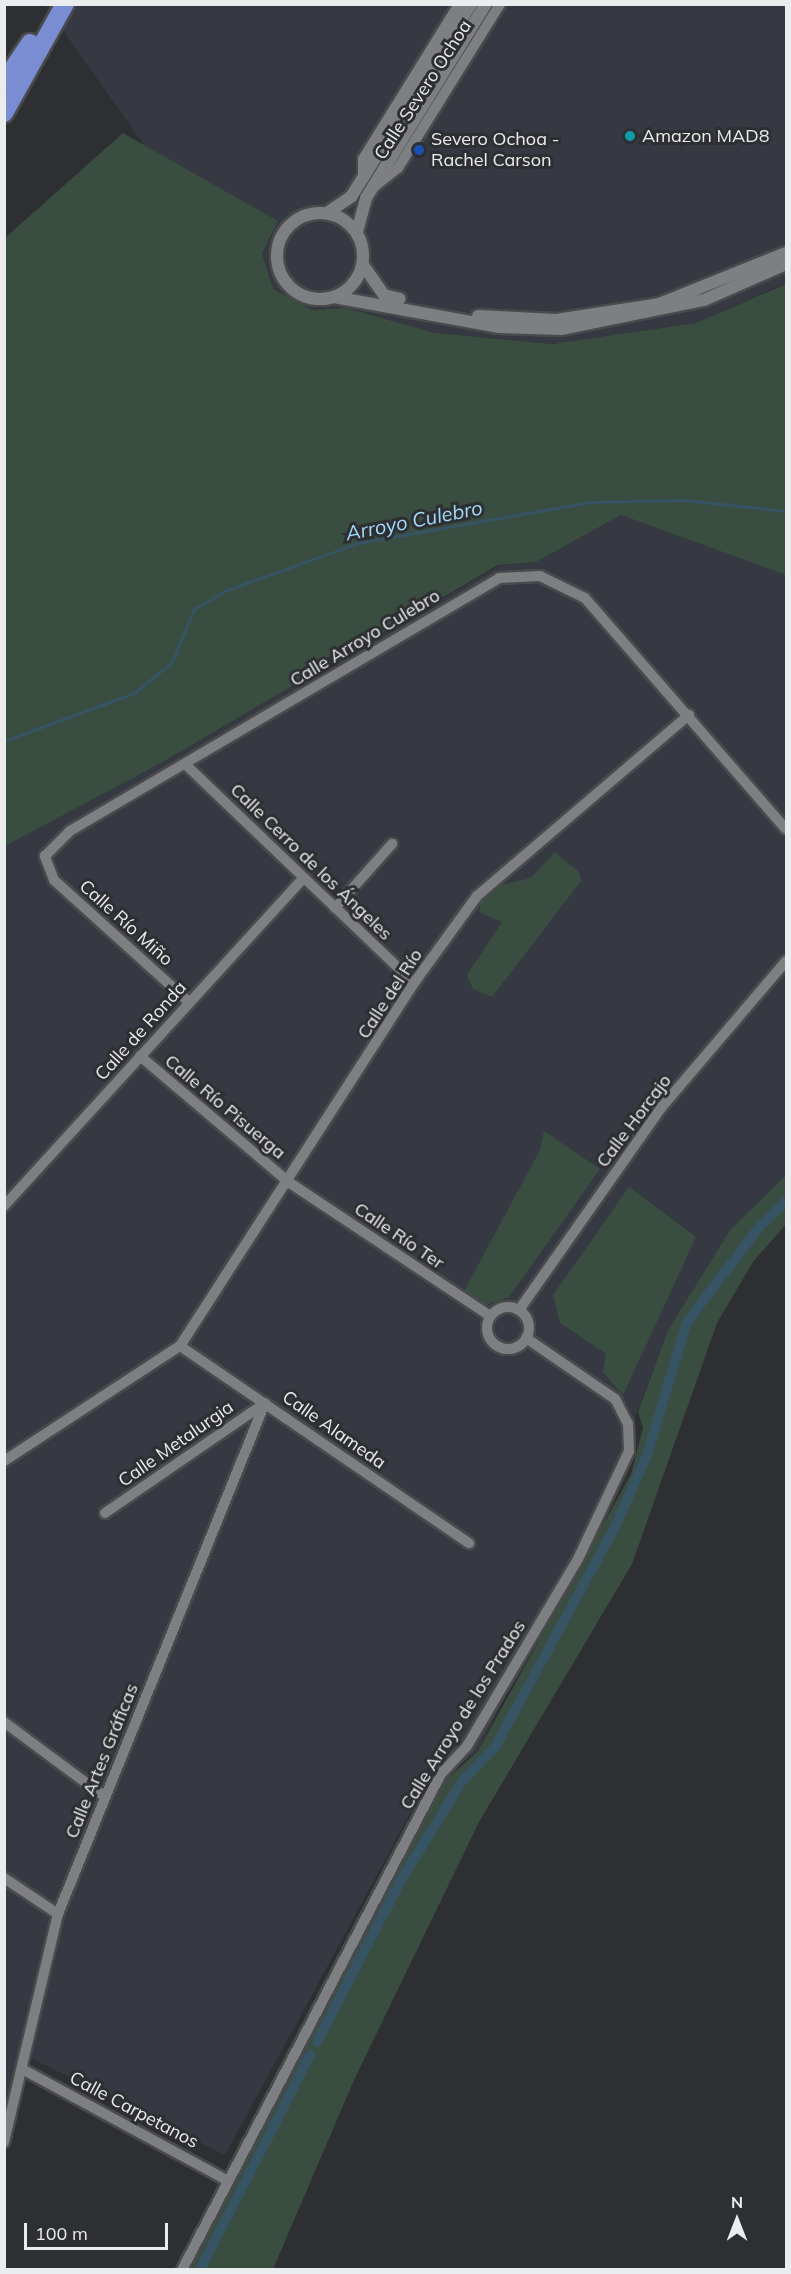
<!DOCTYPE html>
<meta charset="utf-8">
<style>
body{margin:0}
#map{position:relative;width:791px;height:2274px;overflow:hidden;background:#2e2f32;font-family:Mulish,sans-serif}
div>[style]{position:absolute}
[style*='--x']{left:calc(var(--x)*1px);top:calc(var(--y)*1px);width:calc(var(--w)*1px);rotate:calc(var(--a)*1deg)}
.built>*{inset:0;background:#363941}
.green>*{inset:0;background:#3a4d41}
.stream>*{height:3px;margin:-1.5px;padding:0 1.5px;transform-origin:1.5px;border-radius:1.5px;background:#375465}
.canal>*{height:10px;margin:-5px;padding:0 5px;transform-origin:5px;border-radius:5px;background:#375465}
.roads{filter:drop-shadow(2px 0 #494a4c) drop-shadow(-2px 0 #494a4c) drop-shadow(0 2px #494a4c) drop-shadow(0 -2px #494a4c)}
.minor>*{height:10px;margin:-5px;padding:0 5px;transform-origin:5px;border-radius:5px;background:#7e7f83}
.minor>.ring{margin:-5px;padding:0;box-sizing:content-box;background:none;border:10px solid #7e7f83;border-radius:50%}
.tertiary>*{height:12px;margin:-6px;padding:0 6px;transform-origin:6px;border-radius:6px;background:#7e7f83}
.tertiary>.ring{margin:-6px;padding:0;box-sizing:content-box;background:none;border:12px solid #7e7f83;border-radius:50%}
.motorway>*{height:18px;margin:-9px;padding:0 9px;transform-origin:9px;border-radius:9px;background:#7b8dd2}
.dots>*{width:16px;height:16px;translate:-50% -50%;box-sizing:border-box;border:3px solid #2e2f32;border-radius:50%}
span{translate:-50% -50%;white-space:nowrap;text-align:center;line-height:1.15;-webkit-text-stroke:6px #2e2f32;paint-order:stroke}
.street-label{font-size:18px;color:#ebecee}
.poi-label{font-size:18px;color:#ebecee}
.left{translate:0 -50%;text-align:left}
.water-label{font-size:20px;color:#a1d9fb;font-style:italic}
.frame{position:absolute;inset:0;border:6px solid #ebecee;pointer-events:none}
.north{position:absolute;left:707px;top:2190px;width:60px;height:60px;-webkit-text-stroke:4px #2e2f32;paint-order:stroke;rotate:0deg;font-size:16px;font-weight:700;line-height:24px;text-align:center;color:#ebecee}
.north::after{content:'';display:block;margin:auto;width:21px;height:27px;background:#ebecee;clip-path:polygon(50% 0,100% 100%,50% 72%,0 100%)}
.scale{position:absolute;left:24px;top:2223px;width:144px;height:27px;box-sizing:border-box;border:3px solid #ebecee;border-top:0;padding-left:8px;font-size:18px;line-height:21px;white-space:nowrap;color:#ebecee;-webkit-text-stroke:4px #2e2f32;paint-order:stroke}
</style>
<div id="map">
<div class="built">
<div style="clip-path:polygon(45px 5px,786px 5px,786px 283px,696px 323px,557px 344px,435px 333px,346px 308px,312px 310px,273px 289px,262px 253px,278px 221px,144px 145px)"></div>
<div style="clip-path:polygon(621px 515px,786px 575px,786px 1175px,730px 1230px,668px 1330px,607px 1493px,478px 1751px,424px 1788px,225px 2155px,21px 2053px,5px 2121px,5px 846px,163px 762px,500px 565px,536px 562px)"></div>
</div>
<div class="green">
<div style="clip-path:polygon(123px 133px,278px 221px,262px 253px,273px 289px,312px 310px,346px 308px,435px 333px,553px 344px,696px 323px,786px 284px,786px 575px,621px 515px,536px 562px,498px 565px,163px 762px,5px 846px,5px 238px)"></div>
<div style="clip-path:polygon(555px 852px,579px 872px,581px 881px,492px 997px,473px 989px,467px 975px,502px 922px,479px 912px,485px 889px,531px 878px)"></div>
<div style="clip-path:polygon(544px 1131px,600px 1169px,509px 1297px,486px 1305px,464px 1291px,540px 1150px)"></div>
<div style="clip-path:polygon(786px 1175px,786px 1224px,753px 1262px,717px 1323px,632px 1564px,479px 1822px,354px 2080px,273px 2269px,190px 2270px,446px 1780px,478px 1751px,631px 1474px,643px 1428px,638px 1412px,668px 1330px,730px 1230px)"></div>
<div style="clip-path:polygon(629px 1187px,696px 1237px,623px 1395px,603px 1372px,606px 1354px,560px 1323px,553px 1295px)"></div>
</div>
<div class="stream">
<div style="--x:4;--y:741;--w:139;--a:-20.3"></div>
<div style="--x:134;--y:693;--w:49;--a:-39.2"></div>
<div style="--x:172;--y:662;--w:57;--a:-67.5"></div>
<div style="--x:194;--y:609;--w:38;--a:-30"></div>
<div style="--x:227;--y:590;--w:139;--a:-19.7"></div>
<div style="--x:358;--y:543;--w:237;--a:-10"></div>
<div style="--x:591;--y:502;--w:92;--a:-1.2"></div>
<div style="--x:683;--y:500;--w:104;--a:6.1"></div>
</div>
<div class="canal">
<div style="--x:317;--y:2042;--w:182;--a:-62.6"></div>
<div style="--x:401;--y:1880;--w:118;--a:-58.2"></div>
<div style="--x:463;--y:1780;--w:46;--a:-45.9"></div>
<div style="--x:495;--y:1747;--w:253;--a:-61.4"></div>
<div style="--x:616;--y:1525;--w:77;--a:-66.1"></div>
<div style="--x:647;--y:1455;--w:139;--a:-73.3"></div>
<div style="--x:687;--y:1322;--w:119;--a:-52.8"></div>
<div style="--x:759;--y:1227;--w:37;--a:-44"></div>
<div style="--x:200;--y:2270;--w:242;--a:-62.9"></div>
</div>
<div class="roads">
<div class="minor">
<div style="--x:363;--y:178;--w:19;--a:-90"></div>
<div style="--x:363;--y:159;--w:182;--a:-58.2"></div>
<div style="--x:375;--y:186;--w:29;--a:-38"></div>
<div style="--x:398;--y:168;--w:193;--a:-58.1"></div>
<div style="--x:185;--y:764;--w:317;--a:43.7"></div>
<div style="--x:335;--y:908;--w:86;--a:-48.3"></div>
<div style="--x:189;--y:1002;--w:182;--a:-137.9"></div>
<div style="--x:54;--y:880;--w:26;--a:-111"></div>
<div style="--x:45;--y:856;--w:35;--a:-45"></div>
<div style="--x:70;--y:831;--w:498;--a:-30.5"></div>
<div style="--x:499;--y:578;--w:41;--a:-2.8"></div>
<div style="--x:540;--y:576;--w:50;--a:26.1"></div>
<div style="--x:585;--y:598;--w:306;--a:49"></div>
<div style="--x:140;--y:1056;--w:197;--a:40.3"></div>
<div style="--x:290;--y:1183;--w:240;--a:33.6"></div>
<div style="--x:4;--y:1206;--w:444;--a:-47.6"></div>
<div class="ring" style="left:487px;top:1307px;width:32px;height:32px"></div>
<div style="--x:519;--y:1310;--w:247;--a:-54.9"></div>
<div style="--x:661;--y:1108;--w:193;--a:-49.6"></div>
<div style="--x:180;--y:1346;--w:350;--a:34.3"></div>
<div style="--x:4;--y:1461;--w:210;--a:-33.2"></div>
<div style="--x:180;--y:1346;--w:432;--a:-57.2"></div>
<div style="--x:414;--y:983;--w:107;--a:-54.1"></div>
<div style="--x:477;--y:896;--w:279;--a:-40.5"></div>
<div style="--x:105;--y:1513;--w:194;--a:-34.5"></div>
<div style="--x:4;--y:1722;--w:126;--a:36.6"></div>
<div style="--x:4;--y:1878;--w:65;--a:33.7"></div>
<div style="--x:24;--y:2070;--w:231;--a:28.5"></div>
<div style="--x:4;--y:2142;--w:234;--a:-76.7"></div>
<div style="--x:58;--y:1914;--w:551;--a:-67.95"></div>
<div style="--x:182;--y:2270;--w:560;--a:-62.43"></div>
<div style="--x:441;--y:1774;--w:38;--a:-47"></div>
<div style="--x:467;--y:1746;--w:217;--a:-59.3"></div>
<div style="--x:578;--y:1559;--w:119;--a:-64.7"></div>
<div style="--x:629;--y:1451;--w:27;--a:-92"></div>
<div style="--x:628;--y:1424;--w:28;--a:-117"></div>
<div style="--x:615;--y:1399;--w:108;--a:-145.6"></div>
</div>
<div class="tertiary">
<div class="ring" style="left:277px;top:213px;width:74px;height:74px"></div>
<div style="--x:327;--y:213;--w:29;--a:-34"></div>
<div style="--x:351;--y:197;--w:227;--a:-58.1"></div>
<div style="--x:357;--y:232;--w:35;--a:-75"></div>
<div style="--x:366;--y:198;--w:228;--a:-58.3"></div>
<div style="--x:363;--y:265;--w:37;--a:55"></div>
<div style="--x:384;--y:295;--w:16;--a:14"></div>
<div style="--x:334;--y:297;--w:168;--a:10.3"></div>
<div style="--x:499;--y:327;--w:62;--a:1.8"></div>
<div style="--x:561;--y:329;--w:146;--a:-11.5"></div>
<div style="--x:704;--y:300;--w:90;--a:-23.7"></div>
<div style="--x:478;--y:316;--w:78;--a:2.9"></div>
<div style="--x:556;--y:320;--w:104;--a:-8.8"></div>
<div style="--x:659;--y:304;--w:137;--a:-21.9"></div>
</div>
<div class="motorway">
<div style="--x:4;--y:82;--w:47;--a:-56.3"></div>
<div style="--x:4;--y:113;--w:125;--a:-60.8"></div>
</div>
</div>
<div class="dots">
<div style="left:630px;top:136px;background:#0f9aa8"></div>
<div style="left:419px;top:150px;background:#1a4fb4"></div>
</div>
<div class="street-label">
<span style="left:423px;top:90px;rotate:-57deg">Calle Severo Ochoa</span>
<span style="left:365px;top:638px;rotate:-31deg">Calle Arroyo Culebro</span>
<span style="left:311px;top:862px;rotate:44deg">Calle Cerro de los Ángeles</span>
<span style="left:126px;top:923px;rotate:42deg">Calle Río Miño</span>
<span style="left:390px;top:994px;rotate:-57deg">Calle del Río</span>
<span style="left:141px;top:1031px;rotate:-48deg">Calle de Ronda</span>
<span style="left:225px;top:1107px;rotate:40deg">Calle Río Pisuerga</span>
<span style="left:634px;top:1121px;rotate:-53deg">Calle Horcajo</span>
<span style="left:399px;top:1236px;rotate:34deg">Calle Río Ter</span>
<span style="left:334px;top:1430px;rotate:35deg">Calle Alameda</span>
<span style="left:176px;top:1444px;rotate:-35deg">Calle Metalurgia</span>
<span style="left:463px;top:1715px;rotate:-58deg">Calle Arroyo de los Prados</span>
<span style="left:102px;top:1761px;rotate:-68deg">Calle Artes Gráficas</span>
<span style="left:134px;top:2110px;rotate:28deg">Calle Carpetanos</span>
</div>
<div class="poi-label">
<span class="left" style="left:642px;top:136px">Amazon MAD8</span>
<span class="left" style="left:431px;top:150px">Severo Ochoa -<br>Rachel Carson</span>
</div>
<div class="water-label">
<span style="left:414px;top:520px;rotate:-11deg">Arroyo Culebro</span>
</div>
<div class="frame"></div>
<div class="north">N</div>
<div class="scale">100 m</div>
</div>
